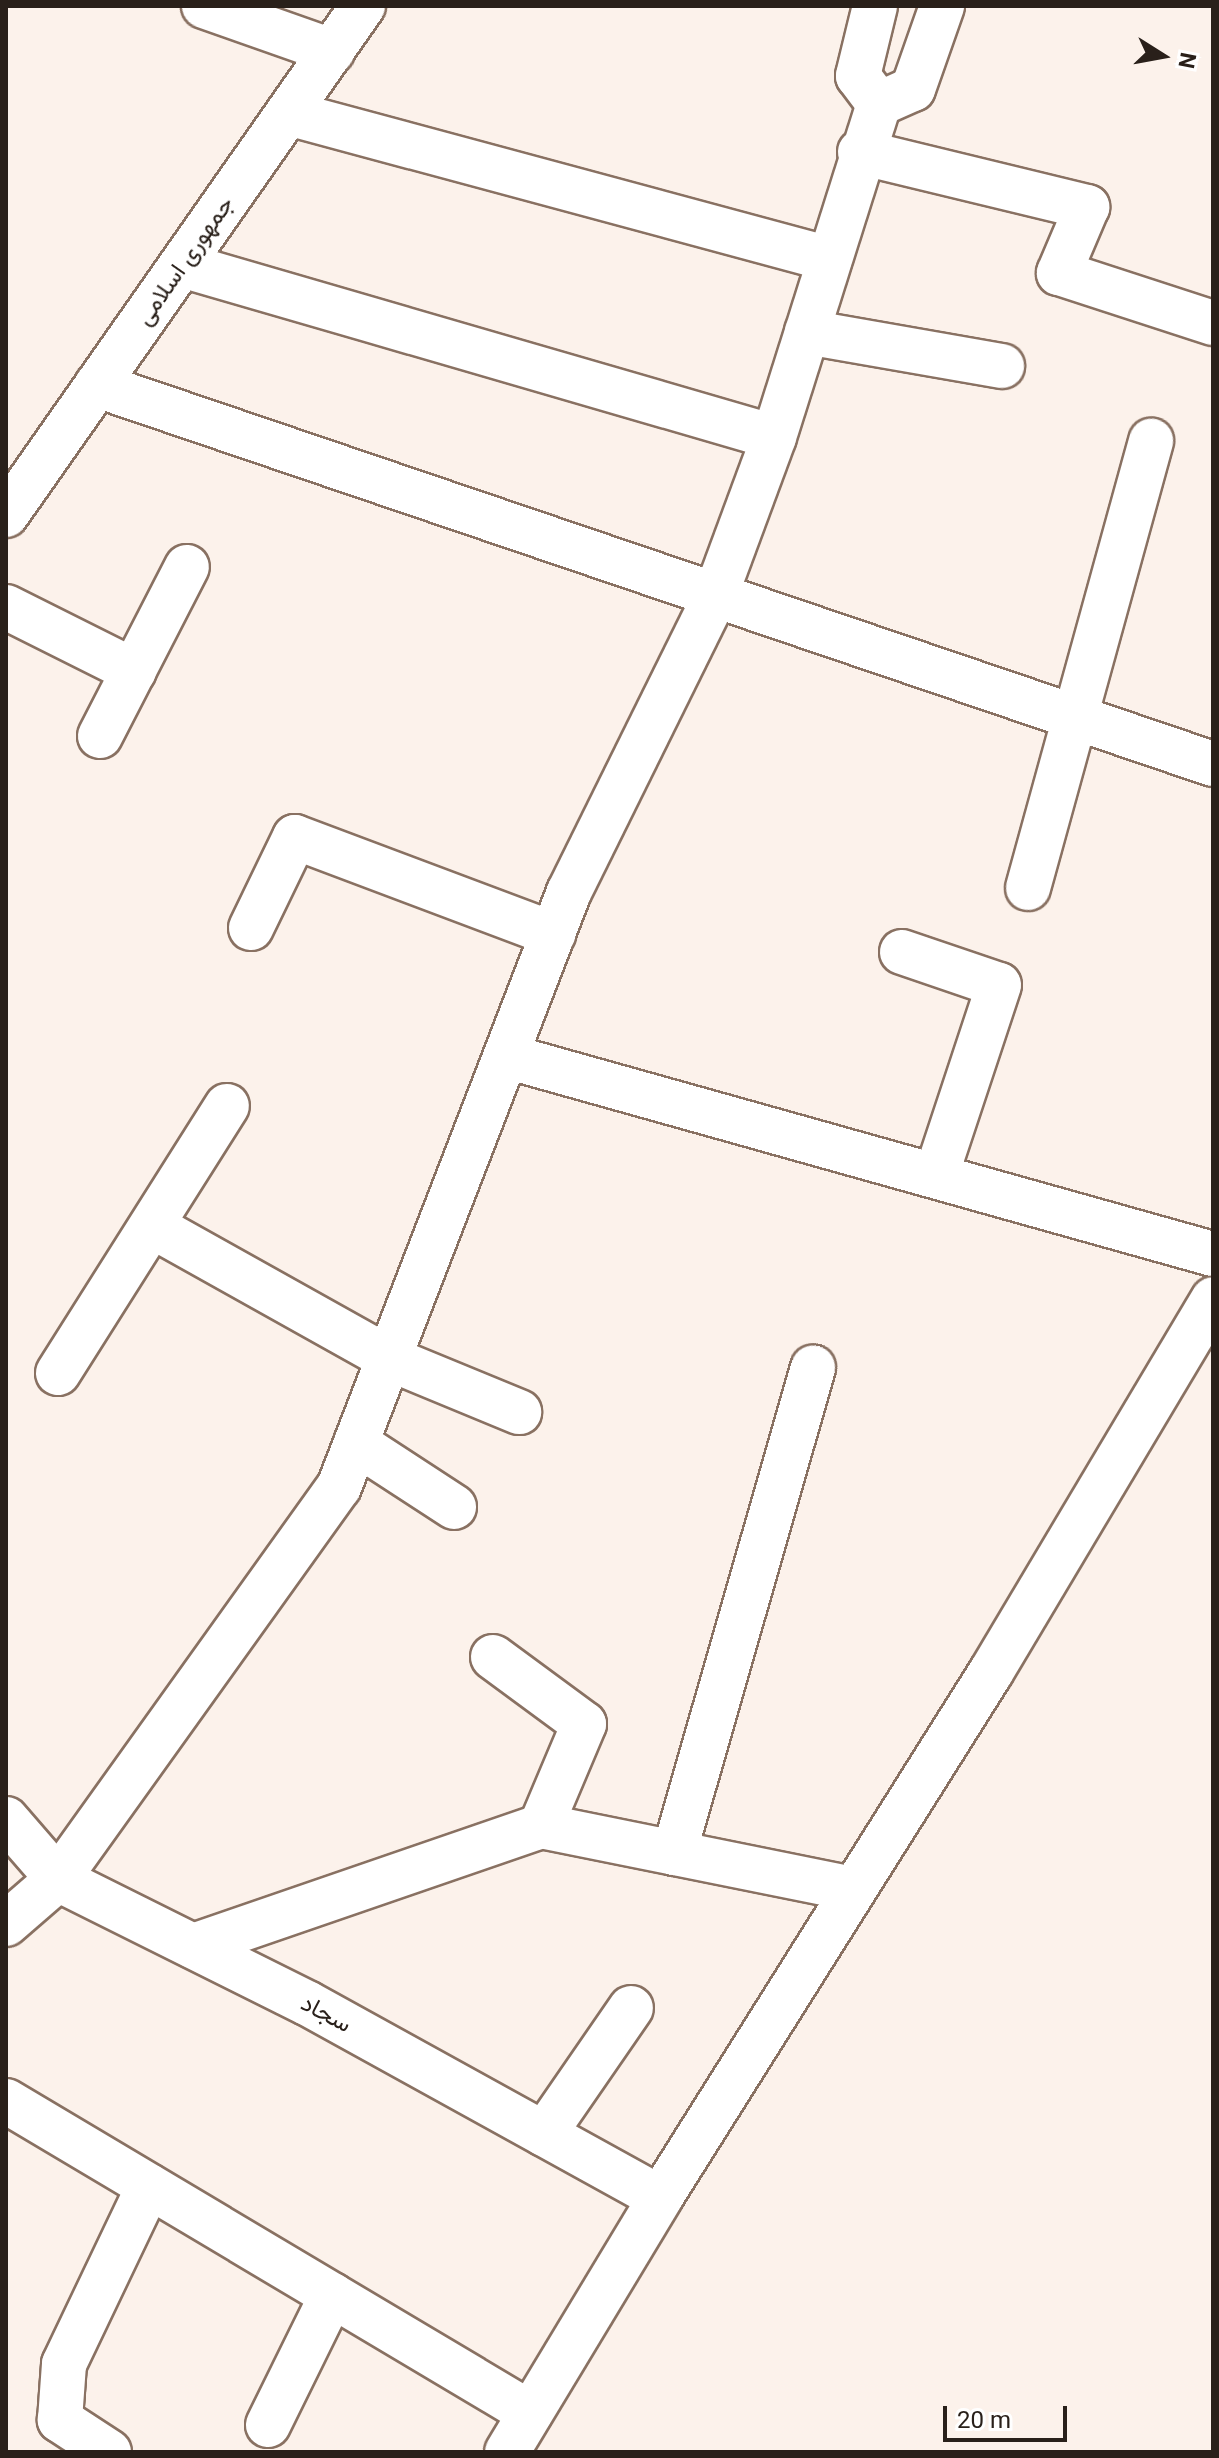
<!DOCTYPE html>
<meta charset="utf-8">
<style>
body{margin:0}
#map{position:relative;width:1219px;height:2458px;overflow:hidden;background:#fcf2eb;font-family:Roboto,Vazirmatn,sans-serif}
div>[style]{position:absolute}
[style*='--x']{left:calc(var(--x)*1px);top:calc(var(--y)*1px);width:calc(var(--w)*1px);rotate:calc(var(--a)*1deg)}
.roads{filter:drop-shadow(2px 0 #897162) drop-shadow(-2px 0 #897162) drop-shadow(0 2px #897162) drop-shadow(0 -2px #897162)}
.street>*{height:44px;margin:-22px;padding:0 22px;transform-origin:22px;border-radius:22px;background:#fff}
.secondary>*{height:44px;margin:-22px;padding:0 22px;transform-origin:22px;border-radius:22px;background:#fff}
span{translate:-50% -50%;white-space:nowrap;text-align:center;line-height:1.15;-webkit-text-stroke:7px #fff;paint-order:stroke}
.street-label{font-size:24px;color:#29201a}
.frame{position:absolute;inset:0;border:8px solid #29201a;pointer-events:none}
.north{position:absolute;left:1123px;top:16px;width:80px;height:80px;-webkit-text-stroke:6px #fff;paint-order:stroke;rotate:101deg;font-size:22px;font-weight:700;line-height:32px;text-align:center;color:#29201a}
.north::after{content:'';display:block;margin:auto;width:28px;height:36px;background:#29201a;clip-path:polygon(50% 0,100% 100%,50% 72%,0 100%)}
.scale{position:absolute;left:943px;top:2406px;width:124px;height:36px;box-sizing:border-box;border:4px solid #29201a;border-top:0;padding-left:10px;font-size:24px;line-height:28px;white-space:nowrap;color:#29201a;-webkit-text-stroke:6px #fff;paint-order:stroke}
</style>
<div id="map">
<div class="roads">
<div class="street">
<div style="--x:204;--y:6;--w:136;--a:19.4"></div>
<div style="--x:875;--y:6;--w:72;--a:103.7"></div>
<div style="--x:858;--y:76;--w:35;--a:53"></div>
<div style="--x:879;--y:104;--w:37;--a:-24"></div>
<div style="--x:913;--y:89;--w:88;--a:-70.7"></div>
<div style="--x:288;--y:113;--w:561;--a:15.08"></div>
<div style="--x:860;--y:152;--w:234;--a:13.6"></div>
<div style="--x:1087;--y:207;--w:72;--a:113"></div>
<div style="--x:1059;--y:273;--w:162;--a:18"></div>
<div style="--x:182;--y:265;--w:616;--a:16.2"></div>
<div style="--x:807;--y:332;--w:198;--a:9.9"></div>
<div style="--x:97;--y:385;--w:1179;--a:18.76"></div>
<div style="--x:6;--y:607;--w:143;--a:26.6"></div>
<div style="--x:100;--y:736;--w:190;--a:-62.8"></div>
<div style="--x:1028;--y:888;--w:464;--a:-74.6"></div>
<div style="--x:251;--y:928;--w:101;--a:-64.2"></div>
<div style="--x:295;--y:837;--w:276;--a:20.6"></div>
<div style="--x:902;--y:952;--w:102;--a:18.8"></div>
<div style="--x:999;--y:985;--w:201;--a:108.3"></div>
<div style="--x:506;--y:1056;--w:734;--a:15.65"></div>
<div style="--x:154;--y:1227;--w:268;--a:29.2"></div>
<div style="--x:388;--y:1358;--w:142;--a:22.4"></div>
<div style="--x:58;--y:1373;--w:316;--a:-57.7"></div>
<div style="--x:356;--y:1443;--w:117;--a:33.1"></div>
<div style="--x:493;--y:1657;--w:113;--a:36.4"></div>
<div style="--x:584;--y:1724;--w:111;--a:112.9"></div>
<div style="--x:674;--y:1853;--w:505;--a:-74.01"></div>
<div style="--x:6;--y:1924;--w:69;--a:-40.9"></div>
<div style="--x:58;--y:1879;--w:482;--a:-54.4"></div>
<div style="--x:339;--y:1487;--w:638;--a:-68.87"></div>
<div style="--x:569;--y:892;--w:332;--a:-63.7"></div>
<div style="--x:716;--y:594;--w:167;--a:-69.7"></div>
<div style="--x:774;--y:437;--w:349;--a:-72.5"></div>
<div style="--x:193;--y:1946;--w:368;--a:-19"></div>
<div style="--x:541;--y:1826;--w:318;--a:11.4"></div>
<div style="--x:6;--y:2101;--w:610;--a:30.77"></div>
<div style="--x:544;--y:2134;--w:153;--a:-55.4"></div>
<div style="--x:268;--y:2425;--w:145;--a:-63.8"></div>
<div style="--x:109;--y:2452;--w:59;--a:-146.9"></div>
<div style="--x:60;--y:2420;--w:56;--a:-85.9"></div>
<div style="--x:64;--y:2364;--w:197;--a:-64.5"></div>
</div>
<div class="secondary">
<div style="--x:6;--y:515;--w:622;--a:-54.96"></div>
<div style="--x:6;--y:1819;--w:79;--a:49.1"></div>
<div style="--x:58;--y:1879;--w:278;--a:26.5"></div>
<div style="--x:307;--y:2003;--w:403;--a:28.9"></div>
<div style="--x:507;--y:2452;--w:297;--a:-58.9"></div>
<div style="--x:660;--y:2198;--w:621;--a:-57.82"></div>
<div style="--x:991;--y:1672;--w:434;--a:-59.2"></div>
</div>
</div>
<div class="street-label">
<span style="left:185px;top:261px;rotate:-55deg">جمهوری اسلامی</span>
<span style="left:326px;top:2014px;rotate:28deg">سجاد</span>
</div>
<div class="frame"></div>
<div class="north">N</div>
<div class="scale">20 m</div>
</div>
